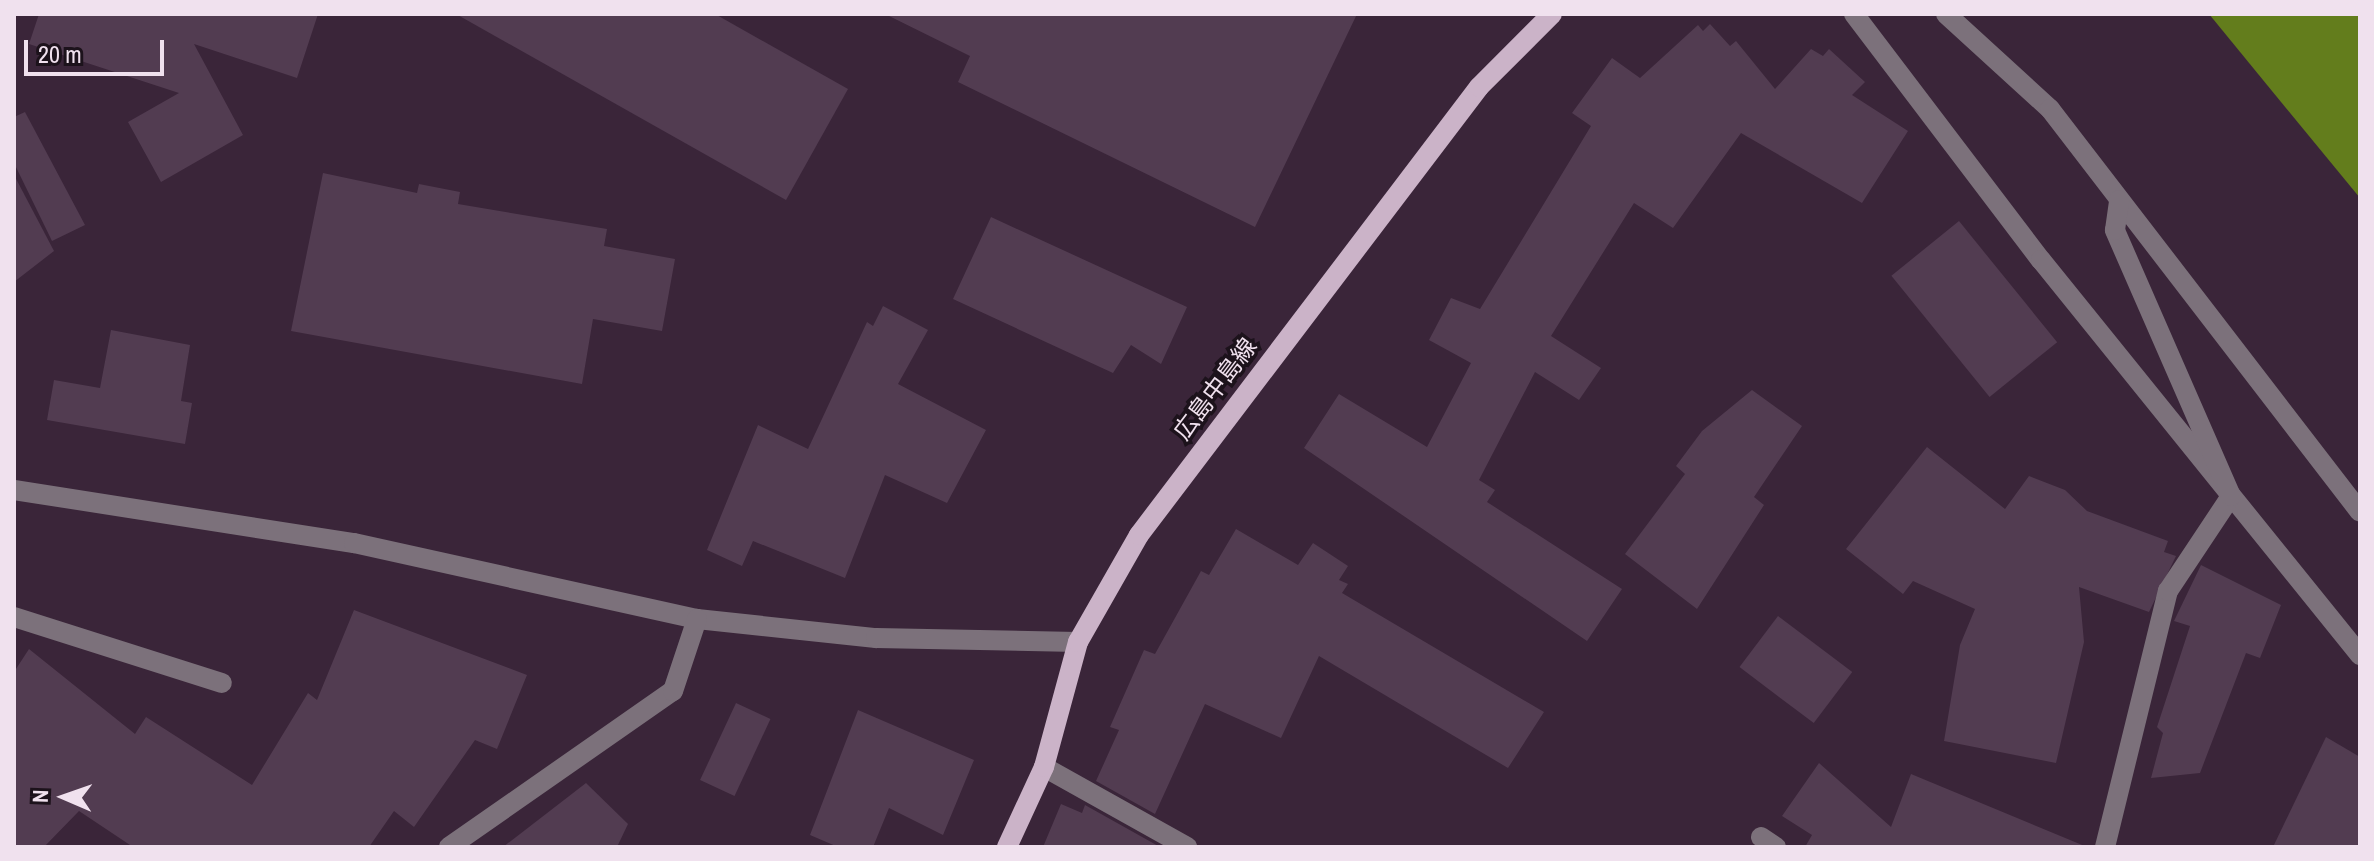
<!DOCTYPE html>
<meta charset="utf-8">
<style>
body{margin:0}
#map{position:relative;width:2374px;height:861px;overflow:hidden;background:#3a2539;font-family:"Archivo Narrow","Noto Sans JP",sans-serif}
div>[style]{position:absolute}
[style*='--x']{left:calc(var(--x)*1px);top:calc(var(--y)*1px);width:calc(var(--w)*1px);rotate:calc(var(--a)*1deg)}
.water>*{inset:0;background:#637d1c}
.building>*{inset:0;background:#523c51;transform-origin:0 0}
.minor>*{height:20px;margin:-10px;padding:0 10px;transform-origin:10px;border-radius:10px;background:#7c717b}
.major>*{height:20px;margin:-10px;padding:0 10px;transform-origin:10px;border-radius:10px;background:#cbb3c8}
span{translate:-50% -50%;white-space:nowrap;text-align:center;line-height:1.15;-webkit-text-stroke:7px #1c121b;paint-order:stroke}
.street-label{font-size:24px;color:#f0e1ee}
.frame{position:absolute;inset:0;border:16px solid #f0e1ee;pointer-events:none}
.north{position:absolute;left:24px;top:757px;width:80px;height:80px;-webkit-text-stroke:6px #1c121b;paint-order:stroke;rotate:272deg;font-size:22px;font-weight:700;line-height:32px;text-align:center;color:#f0e1ee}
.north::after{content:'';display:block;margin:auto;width:28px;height:36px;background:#f0e1ee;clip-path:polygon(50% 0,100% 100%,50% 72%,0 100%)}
.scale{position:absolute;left:24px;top:40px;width:140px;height:36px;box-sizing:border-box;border:4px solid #f0e1ee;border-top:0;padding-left:10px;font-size:24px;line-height:28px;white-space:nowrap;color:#f0e1ee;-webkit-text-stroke:6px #1c121b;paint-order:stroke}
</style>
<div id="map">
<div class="water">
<div style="clip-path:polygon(2209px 14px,2360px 14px,2360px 198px,2272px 91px)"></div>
</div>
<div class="building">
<div style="clip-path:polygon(39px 14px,318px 14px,297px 78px,194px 44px,243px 135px,161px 182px,128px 122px,179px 93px,29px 44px)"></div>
<div style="clip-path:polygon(456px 14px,715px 14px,848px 89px,786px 200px)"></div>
<div style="clip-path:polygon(885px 14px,1357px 14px,1255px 227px,958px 82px,970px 56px)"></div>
<div style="clip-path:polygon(1710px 24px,1730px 46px,1736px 41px,1775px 89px,1811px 49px,1823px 56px,1829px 49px,1865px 82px,1852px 95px,1908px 131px,1862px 203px,1741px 133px,1673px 228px,1634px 203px,1551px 336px,1601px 368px,1579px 400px,1535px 372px,1479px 480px,1495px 490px,1487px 502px,1622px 589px,1587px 641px,1304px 448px,1339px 394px,1427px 447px,1471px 363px,1429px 340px,1451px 298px,1480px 309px,1591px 126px,1572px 113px,1612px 58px,1640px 78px,1698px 25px,1703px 31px)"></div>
<div style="clip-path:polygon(25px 112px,85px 225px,52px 241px,14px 163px,14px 117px)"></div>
<div style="clip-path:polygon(323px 173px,417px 193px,419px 184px,460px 192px,458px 204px,607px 229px,604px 246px,675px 259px,662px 331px,593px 319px,582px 384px,291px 331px)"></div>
<div style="clip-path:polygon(14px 175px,54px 251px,14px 282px)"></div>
<div style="clip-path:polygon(991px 217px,1187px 307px,1161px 364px,1131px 345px,1113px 373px,953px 299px)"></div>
<div style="left:1959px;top:221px;width:156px;height:87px;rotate:51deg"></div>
<div style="clip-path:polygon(883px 306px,928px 330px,898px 384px,986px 430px,947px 503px,885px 475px,845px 578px,753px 541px,742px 566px,707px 550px,758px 425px,808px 449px,867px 322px,873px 326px)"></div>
<div style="clip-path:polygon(111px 330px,190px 345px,181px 401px,192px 403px,185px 444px,47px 420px,54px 380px,100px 388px)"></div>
<div style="clip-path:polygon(1752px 390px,1802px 426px,1754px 497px,1764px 505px,1697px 609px,1625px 554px,1685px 474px,1676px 466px,1702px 431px)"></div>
<div style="clip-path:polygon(1927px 447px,2005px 509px,2029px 476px,2065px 490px,2087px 511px,2168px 541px,2164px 552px,2176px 556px,2149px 612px,2079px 587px,2084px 642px,2056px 763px,1944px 741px,1960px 645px,1975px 609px,1913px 581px,1903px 594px,1846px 549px)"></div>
<div style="clip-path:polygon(1236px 529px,1298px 565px,1313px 543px,1348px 566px,1339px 580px,1348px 584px,1342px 593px,1544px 712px,1508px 768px,1319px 656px,1281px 738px,1205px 704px,1155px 814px,1096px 781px,1119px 730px,1110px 727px,1144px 650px,1155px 654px,1201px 571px,1209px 575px)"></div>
<div style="clip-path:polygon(2201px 565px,2281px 605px,2260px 658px,2246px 653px,2200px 773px,2151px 778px,2163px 733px,2157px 727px,2190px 626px,2174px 621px)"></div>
<div style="clip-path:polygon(354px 610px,527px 675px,497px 749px,475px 740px,414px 827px,394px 811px,369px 847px,133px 847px,79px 811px,44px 847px,14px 847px,14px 672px,29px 649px,135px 734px,146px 717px,252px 785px,308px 693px,317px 700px)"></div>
<div style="left:1778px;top:616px;width:93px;height:64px;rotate:37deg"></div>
<div style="left:736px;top:703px;width:38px;height:85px;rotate:25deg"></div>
<div style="clip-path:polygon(858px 710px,974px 760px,943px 835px,889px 808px,873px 847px,838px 847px,810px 835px)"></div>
<div style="clip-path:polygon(2326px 737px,2360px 757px,2360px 847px,2273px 847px)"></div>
<div style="clip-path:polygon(1819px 763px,1891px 827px,1911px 774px,2087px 847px,1805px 847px,1812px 835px,1782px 816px)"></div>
<div style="clip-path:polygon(586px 783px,628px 824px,617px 847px,503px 847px)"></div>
<div style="clip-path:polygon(1061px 804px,1082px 813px,1085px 805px,1160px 847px,1043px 847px)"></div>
</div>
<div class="minor">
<div style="--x:1854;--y:14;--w:309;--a:52.8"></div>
<div style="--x:2041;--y:260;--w:508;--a:51.08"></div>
<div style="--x:1946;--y:14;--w:141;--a:42.4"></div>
<div style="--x:2050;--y:109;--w:508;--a:52.43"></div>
<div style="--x:14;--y:490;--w:344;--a:8.9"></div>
<div style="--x:354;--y:543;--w:351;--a:12.5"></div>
<div style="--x:697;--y:619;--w:180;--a:6.1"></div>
<div style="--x:876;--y:638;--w:202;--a:1.1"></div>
<div style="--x:14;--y:617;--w:218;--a:17.6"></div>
<div style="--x:1044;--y:767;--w:164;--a:29.2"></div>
<div style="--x:1761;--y:837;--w:18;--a:34"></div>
<div style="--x:449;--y:847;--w:273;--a:-34.9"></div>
<div style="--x:673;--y:691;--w:76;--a:-71.6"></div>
<div style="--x:2105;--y:847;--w:264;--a:-76.2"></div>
<div style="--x:2168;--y:591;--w:114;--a:-56.4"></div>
<div style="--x:2231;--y:496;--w:290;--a:-113.6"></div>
<div style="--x:2115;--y:230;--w:30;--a:-82"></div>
</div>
<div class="major">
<div style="--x:1007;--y:847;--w:88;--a:-65.2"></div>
<div style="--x:1044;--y:767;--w:130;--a:-74.8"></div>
<div style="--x:1078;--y:642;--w:123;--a:-60.3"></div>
<div style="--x:1139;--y:535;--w:562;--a:-52.8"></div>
<div style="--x:1479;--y:87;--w:103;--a:-45"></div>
</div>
<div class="street-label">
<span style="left:1215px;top:389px;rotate:-53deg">広島中島線</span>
</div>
<div class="frame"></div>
<div class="north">N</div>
<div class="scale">20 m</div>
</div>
